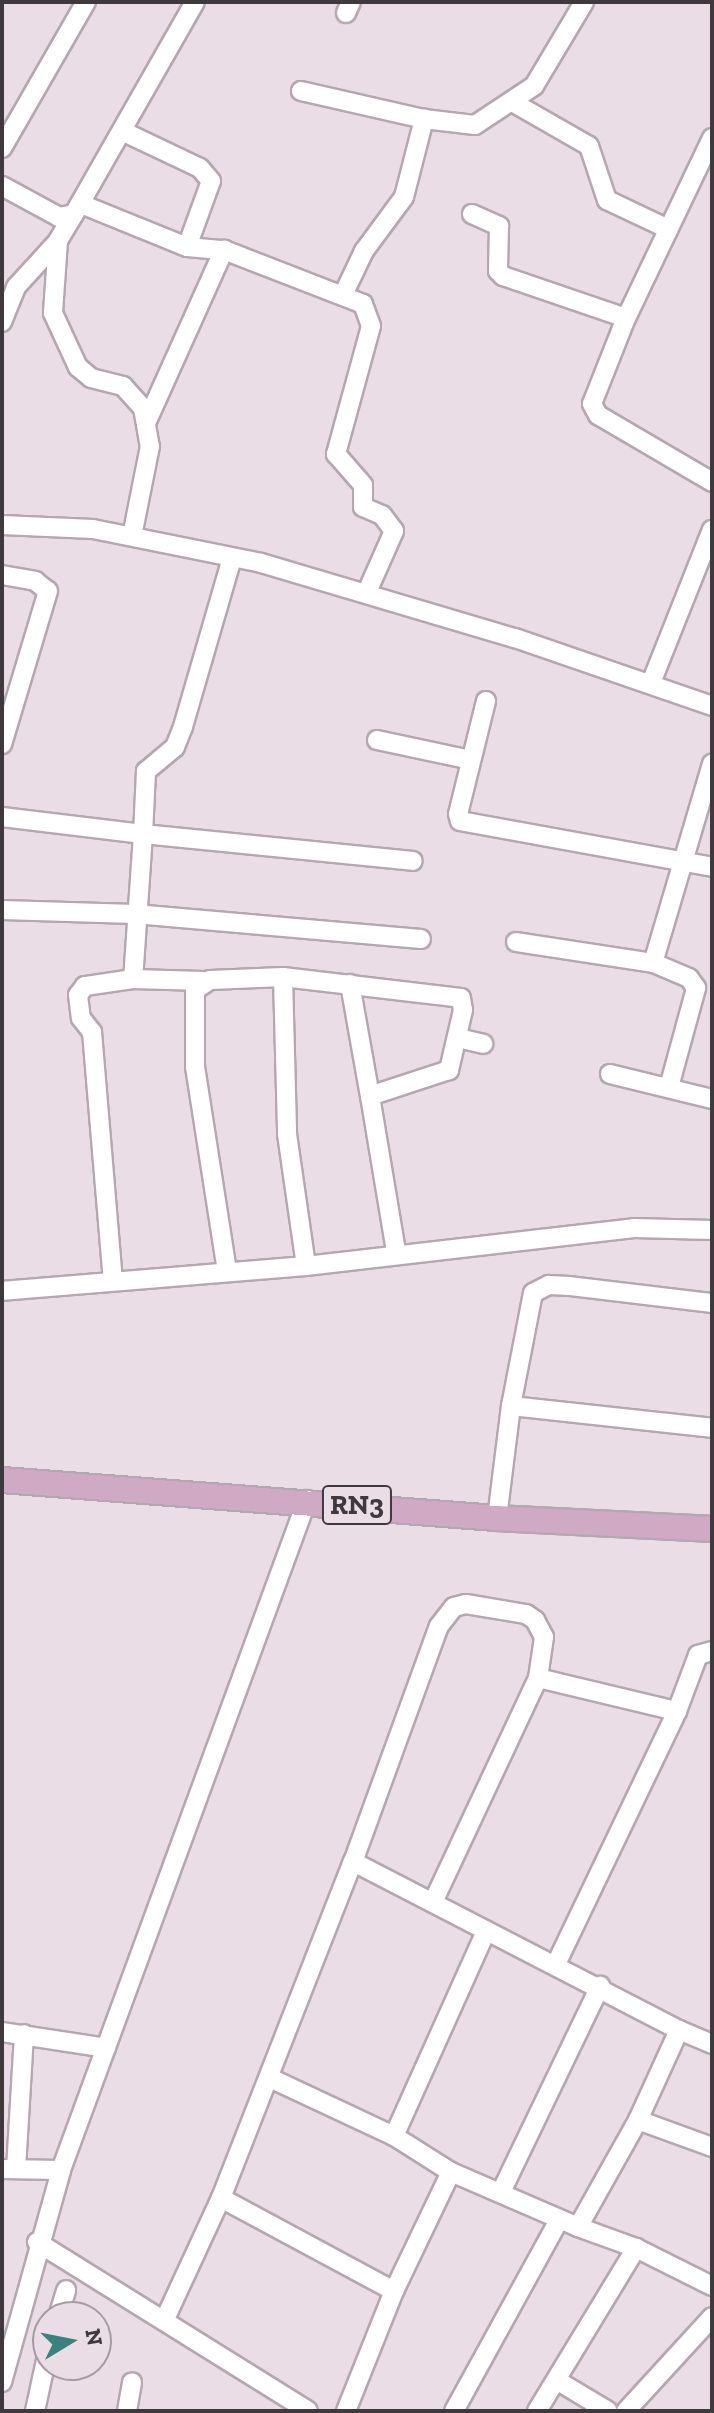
<!DOCTYPE html>
<style>
body{margin:0}
#map{position:relative;width:714px;height:2413px;overflow:hidden;background:#ebdde6;font-family:"Zilla Slab",serif}
div>[style]{position:absolute}
[style*='--x']{left:calc(var(--x)*1px);top:calc(var(--y)*1px);width:calc(var(--w)*1px);rotate:calc(var(--a)*1deg)}
.roads{filter:drop-shadow(2px 0 #b5a7b0) drop-shadow(-2px 0 #b5a7b0) drop-shadow(0 2px #b5a7b0) drop-shadow(0 -2px #b5a7b0)}
.minor>*{height:18px;margin:-9px;padding:0 9px;transform-origin:9px;border-radius:9px;background:#fff}
.major>*{height:24px;margin:-12px;padding:0 12px;transform-origin:12px;border-radius:12px;background:#d0a9c4}
span{translate:-50% -50%;white-space:nowrap;text-align:center;line-height:1.15;-webkit-text-stroke:8px #ebdde6;paint-order:stroke}
.shield-label span{padding:2px 6px;background:#ebdde6;border:2px solid;border-radius:6px;-webkit-text-stroke-width:0}
.shield-label{font-size:28px;color:#3f393d;font-weight:700}
.frame{position:absolute;inset:0;border:4px solid #3f393d;pointer-events:none}
.north{position:absolute;left:32px;top:2301px;width:80px;height:80px;box-sizing:border-box;background:#ebdde6;border:2px solid #a69ba2;border-radius:50%;rotate:80deg;font-size:22px;font-weight:700;line-height:32px;text-align:center;color:#3f393d}
.north::after{content:'';display:block;margin:auto;width:28px;height:36px;background:#3a827d;clip-path:polygon(50% 0,100% 100%,50% 72%,0 100%)}
</style>
<div id="map">
<div class="roads">
<div class="minor">
<div style="--x:346;--y:13;--w:12;--a:-66"></div>
<div style="--x:301;--y:91;--w:126;--a:12.8"></div>
<div style="--x:424;--y:119;--w:51;--a:6.7"></div>
<div style="--x:475;--y:125;--w:71;--a:-33.5"></div>
<div style="--x:534;--y:86;--w:98;--a:-59.2"></div>
<div style="--x:514;--y:103;--w:86;--a:29.8"></div>
<div style="--x:589;--y:146;--w:57;--a:71.6"></div>
<div style="--x:607;--y:200;--w:68;--a:25.4"></div>
<div style="--x:122;--y:131;--w:86;--a:25.4"></div>
<div style="--x:200;--y:168;--w:17;--a:50"></div>
<div style="--x:211;--y:181;--w:70;--a:110"></div>
<div style="--x:712;--y:138;--w:199;--a:115.5"></div>
<div style="--x:626;--y:318;--w:92;--a:111.6"></div>
<div style="--x:592;--y:404;--w:13;--a:61"></div>
<div style="--x:598;--y:415;--w:132;--a:30.4"></div>
<div style="--x:2;--y:148;--w:168;--a:-60.1"></div>
<div style="--x:2;--y:186;--w:65;--a:28.5"></div>
<div style="--x:59;--y:217;--w:15;--a:-11"></div>
<div style="--x:74;--y:214;--w:244;--a:-60.3"></div>
<div style="--x:81;--y:204;--w:114;--a:22.1"></div>
<div style="--x:187;--y:247;--w:37;--a:5"></div>
<div style="--x:74;--y:214;--w:31;--a:121"></div>
<div style="--x:58;--y:241;--w:72;--a:94"></div>
<div style="--x:53;--y:313;--w:60;--a:65.2"></div>
<div style="--x:78;--y:367;--w:17;--a:40"></div>
<div style="--x:91;--y:378;--w:33;--a:14"></div>
<div style="--x:123;--y:386;--w:30;--a:48"></div>
<div style="--x:143;--y:408;--w:39;--a:80"></div>
<div style="--x:150;--y:446;--w:92;--a:101.3"></div>
<div style="--x:472;--y:214;--w:30;--a:24"></div>
<div style="--x:499;--y:226;--w:45;--a:91.3"></div>
<div style="--x:498;--y:271;--w:7;--a:45"></div>
<div style="--x:503;--y:276;--w:130;--a:18.9"></div>
<div style="--x:343;--y:295;--w:49;--a:-64.5"></div>
<div style="--x:364;--y:251;--w:67;--a:-53.5"></div>
<div style="--x:404;--y:197;--w:81;--a:-75.6"></div>
<div style="--x:2;--y:322;--w:38;--a:-68"></div>
<div style="--x:16;--y:287;--w:62;--a:-47.6"></div>
<div style="--x:147;--y:421;--w:188;--a:-65.8"></div>
<div style="--x:224;--y:250;--w:149;--a:21.2"></div>
<div style="--x:363;--y:304;--w:23;--a:70"></div>
<div style="--x:371;--y:326;--w:133;--a:105.3"></div>
<div style="--x:336;--y:454;--w:41;--a:48.9"></div>
<div style="--x:363;--y:485;--w:22;--a:90"></div>
<div style="--x:363;--y:507;--w:21;--a:23"></div>
<div style="--x:382;--y:515;--w:20;--a:53"></div>
<div style="--x:394;--y:531;--w:67;--a:113.9"></div>
<div style="--x:2;--y:525;--w:91;--a:2.5"></div>
<div style="--x:93;--y:529;--w:171;--a:11.4"></div>
<div style="--x:261;--y:563;--w:265;--a:16.5"></div>
<div style="--x:515;--y:638;--w:208;--a:19"></div>
<div style="--x:232;--y:558;--w:176;--a:106.2"></div>
<div style="--x:183;--y:727;--w:22;--a:112"></div>
<div style="--x:175;--y:747;--w:38;--a:140"></div>
<div style="--x:146;--y:771;--w:63;--a:92.7"></div>
<div style="--x:143;--y:834;--w:271;--a:5.7"></div>
<div style="--x:2;--y:575;--w:34;--a:10"></div>
<div style="--x:35;--y:581;--w:16;--a:38"></div>
<div style="--x:48;--y:591;--w:160;--a:106.7"></div>
<div style="--x:651;--y:683;--w:165;--a:-68.3"></div>
<div style="--x:486;--y:701;--w:116;--a:103.9"></div>
<div style="--x:458;--y:814;--w:7;--a:74"></div>
<div style="--x:460;--y:821;--w:256;--a:10.3"></div>
<div style="--x:377;--y:740;--w:96;--a:12"></div>
<div style="--x:2;--y:817;--w:142;--a:6.9"></div>
<div style="--x:143;--y:834;--w:145;--a:93.9"></div>
<div style="--x:133;--y:979;--w:49;--a:171.7"></div>
<div style="--x:85;--y:986;--w:11;--a:128"></div>
<div style="--x:78;--y:995;--w:23;--a:83"></div>
<div style="--x:81;--y:1018;--w:18;--a:52"></div>
<div style="--x:92;--y:1032;--w:250;--a:85.2"></div>
<div style="--x:2;--y:910;--w:133;--a:1.7"></div>
<div style="--x:135;--y:914;--w:287;--a:5"></div>
<div style="--x:516;--y:942;--w:139;--a:8.7"></div>
<div style="--x:283;--y:977;--w:157;--a:88.5"></div>
<div style="--x:287;--y:1134;--w:133;--a:81.8"></div>
<div style="--x:133;--y:979;--w:70;--a:1.6"></div>
<div style="--x:350;--y:984;--w:114;--a:79.9"></div>
<div style="--x:458;--y:1038;--w:26;--a:13"></div>
<div style="--x:610;--y:1074;--w:105;--a:13.8"></div>
<div style="--x:669;--y:1087;--w:103;--a:-74.7"></div>
<div style="--x:696;--y:988;--w:12;--a:-125"></div>
<div style="--x:689;--y:978;--w:39;--a:-157"></div>
<div style="--x:653;--y:963;--w:208;--a:-73.5"></div>
<div style="--x:227;--y:1271;--w:206;--a:-98.9"></div>
<div style="--x:195;--y:1067;--w:77;--a:-90"></div>
<div style="--x:195;--y:990;--w:18;--a:-34"></div>
<div style="--x:210;--y:980;--w:73;--a:-2.4"></div>
<div style="--x:283;--y:977;--w:179;--a:6.7"></div>
<div style="--x:461;--y:998;--w:12;--a:81"></div>
<div style="--x:463;--y:1010;--w:62;--a:103.1"></div>
<div style="--x:449;--y:1070;--w:83;--a:161.8"></div>
<div style="--x:370;--y:1096;--w:158;--a:80.5"></div>
<div style="--x:2;--y:1291;--w:305;--a:-4.7"></div>
<div style="--x:306;--y:1266;--w:330;--a:-6.6"></div>
<div style="--x:634;--y:1228;--w:78;--a:1.5"></div>
<div style="--x:511;--y:1406;--w:202;--a:6.2"></div>
<div style="--x:497;--y:1518;--w:113;--a:-82.9"></div>
<div style="--x:511;--y:1406;--w:115;--a:-79"></div>
<div style="--x:533;--y:1293;--w:18;--a:-27"></div>
<div style="--x:549;--y:1285;--w:20;--a:3"></div>
<div style="--x:569;--y:1286;--w:144;--a:6.8"></div>
<div style="--x:434;--y:1900;--w:245;--a:-64.9"></div>
<div style="--x:556;--y:1964;--w:280;--a:-64.4"></div>
<div style="--x:679;--y:2030;--w:367;--a:-152.7"></div>
<div style="--x:353;--y:1862;--w:251;--a:-70"></div>
<div style="--x:439;--y:1626;--w:24;--a:-52"></div>
<div style="--x:454;--y:1607;--w:12;--a:-14"></div>
<div style="--x:466;--y:1604;--w:61;--a:9.5"></div>
<div style="--x:526;--y:1614;--w:11;--a:34"></div>
<div style="--x:535;--y:1620;--w:19;--a:62"></div>
<div style="--x:544;--y:1637;--w:41;--a:98.3"></div>
<div style="--x:538;--y:1678;--w:143;--a:13.4"></div>
<div style="--x:677;--y:1711;--w:60;--a:-69.4"></div>
<div style="--x:698;--y:1655;--w:15;--a:-16"></div>
<div style="--x:2;--y:2032;--w:105;--a:8.7"></div>
<div style="--x:270;--y:2078;--w:137;--a:25.1"></div>
<div style="--x:394;--y:2136;--w:67;--a:32.3"></div>
<div style="--x:638;--y:2120;--w:79;--a:20"></div>
<div style="--x:394;--y:2136;--w:225;--a:-65.8"></div>
<div style="--x:2;--y:2169;--w:59;--a:1"></div>
<div style="--x:16;--y:2169;--w:135;--a:-86.6"></div>
<div style="--x:501;--y:2192;--w:229;--a:-64.3"></div>
<div style="--x:221;--y:2198;--w:196;--a:28.3"></div>
<div style="--x:578;--y:2227;--w:62;--a:19.9"></div>
<div style="--x:636;--y:2248;--w:85;--a:26.6"></div>
<div style="--x:37;--y:2242;--w:319;--a:31.9"></div>
<div style="--x:58;--y:2317;--w:28;--a:-73"></div>
<div style="--x:165;--y:2319;--w:133;--a:-65.2"></div>
<div style="--x:221;--y:2198;--w:361;--a:-68.6"></div>
<div style="--x:558;--y:2381;--w:58;--a:31"></div>
<div style="--x:2;--y:2382;--w:220;--a:-74.4"></div>
<div style="--x:61;--y:2170;--w:714;--a:-69.84"></div>
<div style="--x:35;--y:2411;--w:61;--a:-77.8"></div>
<div style="--x:127;--y:2411;--w:29;--a:-80"></div>
<div style="--x:346;--y:2411;--w:129;--a:-68.2"></div>
<div style="--x:394;--y:2291;--w:132;--a:-64.4"></div>
<div style="--x:451;--y:2172;--w:138;--a:23.4"></div>
<div style="--x:578;--y:2227;--w:123;--a:-60.7"></div>
<div style="--x:638;--y:2120;--w:99;--a:-65.5"></div>
<div style="--x:679;--y:2030;--w:36;--a:23"></div>
<div style="--x:454;--y:2411;--w:216;--a:-61.2"></div>
<div style="--x:537;--y:2411;--w:191;--a:-58.7"></div>
<div style="--x:626;--y:2411;--w:127;--a:-47.5"></div>
</div>
<div class="major">
<div style="--x:2;--y:1480;--w:496;--a:4.4"></div>
<div style="--x:497;--y:1518;--w:215;--a:2.9"></div>
</div>
</div>
<div class="shield-label">
<span style="left:357px;top:1505px">RN3</span>
</div>
<div class="frame"></div>
<div class="north">N</div>
</div>
